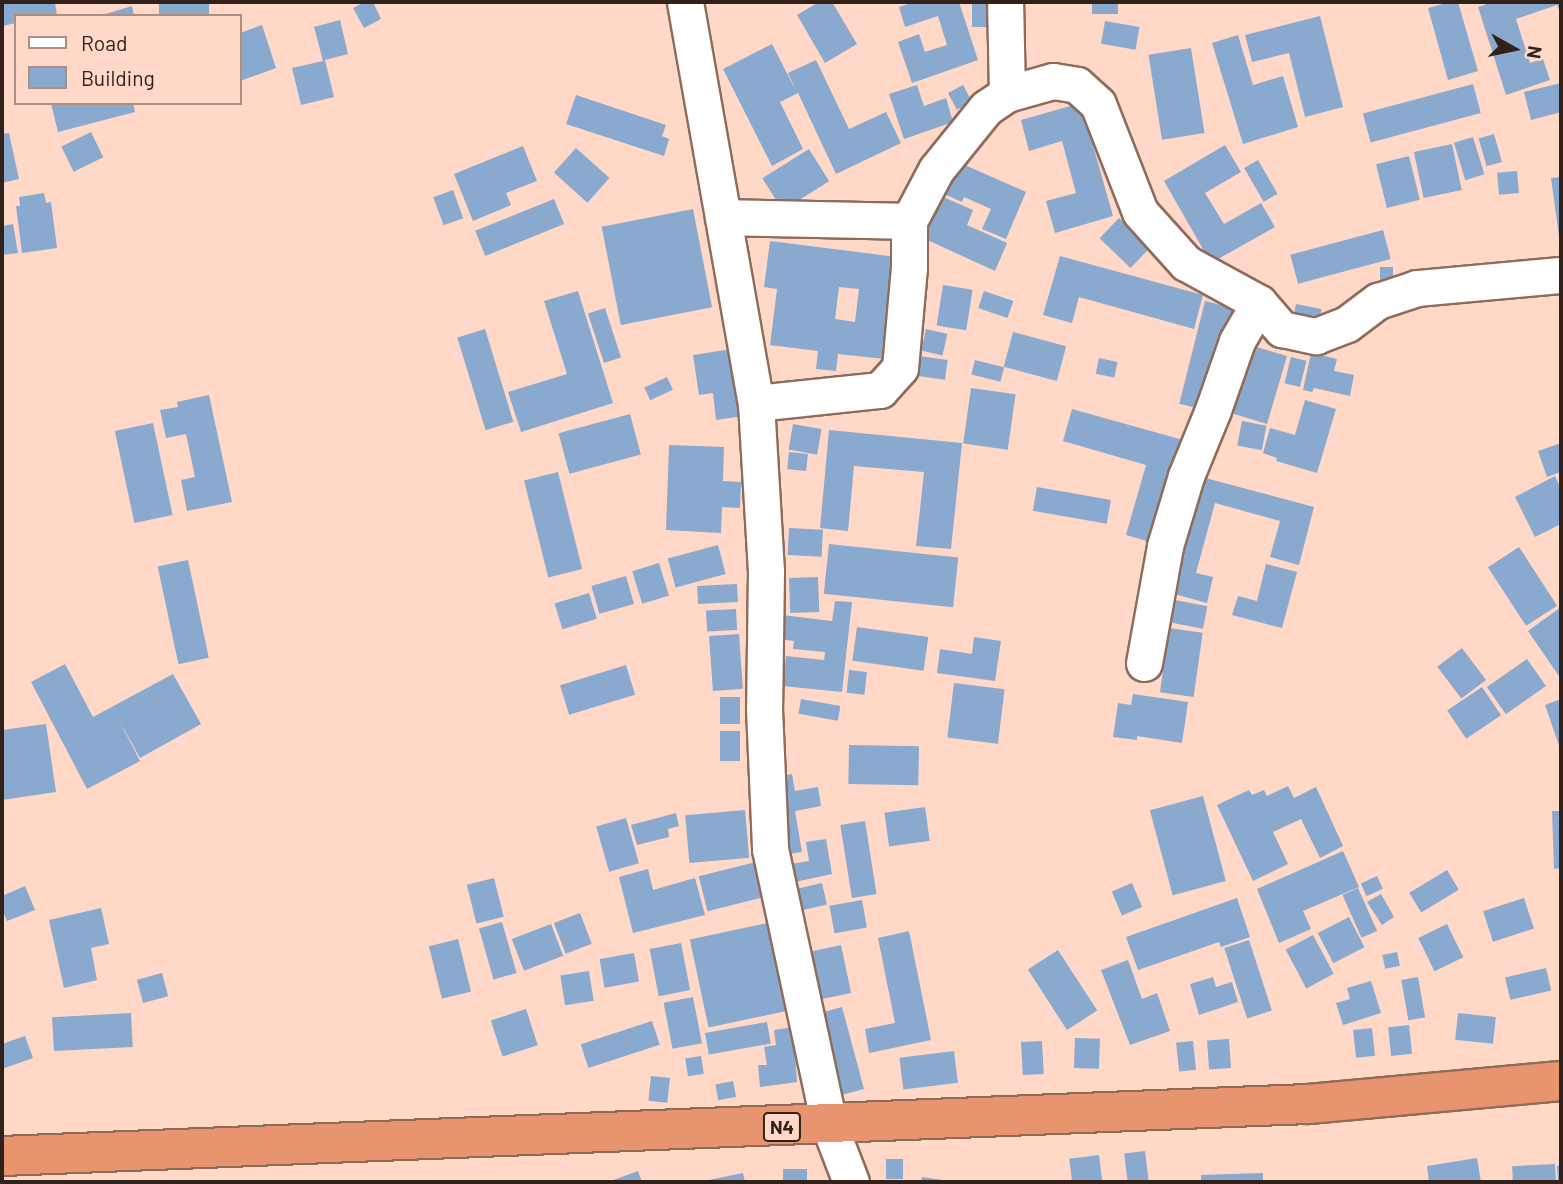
<!DOCTYPE html>
<style>
body{margin:0}
#map{position:relative;width:1563px;height:1184px;overflow:hidden;background:#ffd8c7;font-family:Barlow,sans-serif}
div>[style]{position:absolute}
[style*='--x']{left:calc(var(--x)*1px);top:calc(var(--y)*1px);width:calc(var(--w)*1px);rotate:calc(var(--a)*1deg)}
.building>*{inset:0;background:#8aa9cf;transform-origin:0 0}
.roads{filter:drop-shadow(2px 0 #8e6c5c) drop-shadow(-2px 0 #8e6c5c) drop-shadow(0 2px #8e6c5c) drop-shadow(0 -2px #8e6c5c)}
.minor>*{height:35px;margin:-17.5px;padding:0 17.5px;transform-origin:17.5px;border-radius:17.5px;background:#fff}
.highway>*{height:38px;margin:-19px;padding:0 19px;transform-origin:19px;border-radius:19px;background:#e7946f}
span{translate:-50% -50%;white-space:nowrap;text-align:center;line-height:1.15;-webkit-text-stroke:7px #ffd8c7;paint-order:stroke}
.shield-label span{padding:2px 5px;background:#ffd8c7;border:2px solid;border-radius:5px;-webkit-text-stroke-width:0}
.shield-label{font-size:19px;color:#30221b;font-weight:700}
.frame{position:absolute;inset:0;border:4px solid #30221b;pointer-events:none}
.legend{position:absolute;left:14px;top:14px;width:228px;height:91px;box-sizing:border-box;background:#ffd8c7;border:2px solid #ac8f82;margin:0;padding:9px 12px;list-style:none;font-size:21px;color:#30221b}
.legend li{display:flex;align-items:center;gap:14px;height:35px}
.legend b{width:35px;border:2px solid #ac8f82}
.north{position:absolute;left:1479px;top:14px;width:70px;height:70px;-webkit-text-stroke:5px #ffd8c7;paint-order:stroke;rotate:99deg;font-size:19px;font-weight:700;line-height:28px;text-align:center;color:#30221b}
.north::after{content:'';display:block;margin:auto;width:24px;height:32px;background:#30221b;clip-path:polygon(50% 0,100% 100%,50% 72%,0 100%)}
</style>
<div id="map">
<div class="building">
<div style="clip-path:polygon(2px 2px,55px 2px,57px 16px,16px 16px,16px 23px,2px 26px)"></div>
<div style="left:159px;top:2px;width:50px;height:15px"></div>
<div style="clip-path:polygon(365px 2px,373px 2px,381px 19px,364px 28px,353px 8px)"></div>
<div style="clip-path:polygon(819px 2px,832px 2px,857px 44px,825px 63px,797px 15px)"></div>
<div style="clip-path:polygon(914px 2px,959px 2px,978px 60px,912px 83px,898px 42px,919px 34px,925px 52px,947px 45px,938px 16px,905px 27px,899px 7px)"></div>
<div style="left:972px;top:2px;width:15px;height:25px"></div>
<div style="left:1092px;top:2px;width:26px;height:12px"></div>
<div style="clip-path:polygon(1450px 2px,1458px 2px,1478px 71px,1448px 80px,1428px 8px)"></div>
<div style="clip-path:polygon(1493px 2px,1561px 2px,1561px 15px,1557px 5px,1516px 19px,1530px 63px,1543px 59px,1550px 80px,1506px 95px,1478px 7px)"></div>
<div style="clip-path:polygon(132px 6px,134px 16px,102px 16px,102px 15px)"></div>
<div style="clip-path:polygon(1320px 16px,1343px 107px,1305px 117px,1289px 53px,1252px 62px,1245px 35px)"></div>
<div style="clip-path:polygon(340px 20px,348px 54px,325px 60px,334px 97px,301px 105px,292px 68px,323px 61px,314px 27px)"></div>
<div style="left:1105px;top:21px;width:35px;height:23px;rotate:10deg"></div>
<div style="clip-path:polygon(262px 25px,276px 68px,240px 81px,240px 33px)"></div>
<div style="clip-path:polygon(1238px 35px,1253px 85px,1283px 76px,1298px 127px,1243px 144px,1212px 43px)"></div>
<div style="clip-path:polygon(772px 44px,796px 91px,788px 73px,816px 60px,849px 129px,886px 112px,901px 143px,836px 174px,798px 93px,780px 102px,803px 149px,772px 166px,723px 69px)"></div>
<div style="left:1191px;top:48px;width:86px;height:43px;rotate:81deg"></div>
<div style="clip-path:polygon(1561px 83px,1561px 112px,1531px 120px,1524px 92px)"></div>
<div style="left:1473px;top:84px;width:30px;height:114px;rotate:75deg"></div>
<div style="clip-path:polygon(917px 85px,924px 106px,946px 98px,953px 122px,904px 139px,889px 94px)"></div>
<div style="left:963px;top:85px;width:19px;height:17px;rotate:62deg"></div>
<div style="clip-path:polygon(576px 95px,666px 125px,662px 136px,669px 139px,664px 156px,566px 124px)"></div>
<div style="clip-path:polygon(51px 103px,133px 103px,135px 112px,58px 132px)"></div>
<div style="clip-path:polygon(1081px 103px,1113px 216px,1055px 233px,1046px 201px,1076px 193px,1062px 141px,1029px 151px,1021px 120px)"></div>
<div style="left:91px;top:132px;width:28px;height:33px;rotate:64deg"></div>
<div style="clip-path:polygon(9px 133px,19px 179px,2px 183px,2px 134px)"></div>
<div style="left:1494px;top:134px;width:29px;height:16px;rotate:74deg"></div>
<div style="left:1473px;top:137px;width:39px;height:20px;rotate:73deg"></div>
<div style="left:1452px;top:144px;width:47px;height:39px;rotate:78deg"></div>
<div style="clip-path:polygon(1225px 145px,1241px 172px,1205px 193px,1224px 224px,1261px 203px,1275px 227px,1211px 263px,1164px 181px)"></div>
<div style="clip-path:polygon(523px 146px,537px 181px,506px 193px,511px 205px,473px 221px,454px 174px)"></div>
<div style="left:576px;top:148px;width:45px;height:33px;rotate:42deg"></div>
<div style="left:809px;top:149px;width:38px;height:55px;rotate:58deg"></div>
<div style="left:1409px;top:156px;width:45px;height:34px;rotate:76deg"></div>
<div style="left:1258px;top:160px;width:39px;height:16px;rotate:60deg"></div>
<div style="clip-path:polygon(958px 162px,1026px 192px,1006px 239px,982px 229px,991px 209px,964px 197px,962px 202px,944px 194px)"></div>
<div style="left:1517px;top:171px;width:22px;height:20px;rotate:85deg"></div>
<div style="clip-path:polygon(1561px 177px,1561px 244px,1560px 244px,1551px 178px)"></div>
<div style="left:453px;top:190px;width:30px;height:21px;rotate:70deg"></div>
<div style="clip-path:polygon(44px 193px,46px 203px,51px 202px,57px 248px,22px 253px,16px 206px,20px 206px,19px 197px)"></div>
<div style="clip-path:polygon(941px 196px,973px 210px,967px 225px,1007px 243px,995px 271px,923px 238px)"></div>
<div style="left:554px;top:199px;width:27px;height:85px;rotate:68deg"></div>
<div style="left:693px;top:209px;width:100px;height:93px;rotate:79deg"></div>
<div style="left:1119px;top:218px;width:43px;height:28px;rotate:44deg"></div>
<div style="clip-path:polygon(13px 224px,18px 253px,2px 255px,2px 226px)"></div>
<div style="left:1383px;top:230px;width:30px;height:96px;rotate:75deg"></div>
<div style="clip-path:polygon(evenodd,770px 241px,897px 257px,885px 359px,838px 354px,836px 371px,816px 369px,818px 351px,770px 345px,777px 289px,764px 287px,770px 241px,839px 287px,859px 289px,855px 322px,835px 319px,839px 287px)"></div>
<div style="clip-path:polygon(1060px 256px,1203px 295px,1194px 329px,1079px 297px,1072px 323px,1043px 315px)"></div>
<div style="left:1393px;top:267px;width:16px;height:13px;rotate:90deg"></div>
<div style="left:943px;top:285px;width:30px;height:41px;rotate:9deg"></div>
<div style="clip-path:polygon(578px 291px,613px 403px,521px 432px,508px 392px,567px 374px,544px 301px)"></div>
<div style="left:984px;top:291px;width:31px;height:18px;rotate:19deg"></div>
<div style="left:1205px;top:301px;width:30px;height:106px;rotate:14deg"></div>
<div style="left:1296px;top:304px;width:26px;height:20px;rotate:11deg"></div>
<div style="left:605px;top:308px;width:52px;height:18px;rotate:72deg"></div>
<div style="left:485px;top:329px;width:97px;height:29px;rotate:73deg"></div>
<div style="left:926px;top:329px;width:22px;height:22px;rotate:13deg"></div>
<div style="left:1013px;top:332px;width:55px;height:36px;rotate:15deg"></div>
<div style="clip-path:polygon(1253px 346px,1287px 356px,1267px 424px,1221px 410px,1229px 380px,1242px 384px)"></div>
<div style="clip-path:polygon(732px 349px,743px 416px,716px 420px,713px 393px,699px 395px,693px 355px)"></div>
<div style="clip-path:polygon(1311px 353px,1337px 359px,1334px 371px,1354px 375px,1350px 396px,1314px 388px,1312px 392px,1303px 390px)"></div>
<div style="left:919px;top:356px;width:29px;height:20px;rotate:8deg"></div>
<div style="left:1291px;top:357px;width:16px;height:27px;rotate:14deg"></div>
<div style="left:1099px;top:358px;width:19px;height:16px;rotate:12deg"></div>
<div style="left:975px;top:360px;width:30px;height:15px;rotate:14deg"></div>
<div style="left:667px;top:377px;width:14px;height:25px;rotate:65deg"></div>
<div style="left:971px;top:388px;width:45px;height:56px;rotate:8deg"></div>
<div style="clip-path:polygon(209px 395px,232px 502px,187px 511px,181px 480px,195px 477px,186px 434px,166px 438px,160px 410px,178px 407px,177px 402px)"></div>
<div style="clip-path:polygon(1305px 400px,1336px 409px,1317px 473px,1276px 461px,1277px 458px,1263px 453px,1270px 428px,1295px 435px)"></div>
<div style="clip-path:polygon(1072px 409px,1183px 440px,1154px 543px,1126px 535px,1146px 465px,1063px 441px)"></div>
<div style="left:630px;top:414px;width:42px;height:74px;rotate:75deg"></div>
<div style="left:1242px;top:421px;width:25px;height:25px;rotate:11deg"></div>
<div style="left:153px;top:423px;width:94px;height:39px;rotate:78deg"></div>
<div style="left:793px;top:424px;width:29px;height:26px;rotate:10deg"></div>
<div style="clip-path:polygon(829px 430px,962px 443px,951px 549px,916px 546px,924px 472px,854px 466px,848px 531px,820px 528px)"></div>
<div style="clip-path:polygon(1561px 443px,1561px 472px,1547px 477px,1538px 451px)"></div>
<div style="clip-path:polygon(669px 445px,724px 447px,723px 481px,741px 482px,740px 508px,722px 507px,721px 533px,666px 530px)"></div>
<div style="left:789px;top:452px;width:19px;height:17px;rotate:6deg"></div>
<div style="left:558px;top:472px;width:100px;height:35px;rotate:76deg"></div>
<div style="clip-path:polygon(1198px 476px,1314px 507px,1299px 565px,1270px 557px,1280px 521px,1215px 503px,1196px 573px,1213px 577px,1207px 603px,1167px 592px)"></div>
<div style="clip-path:polygon(1555px 476px,1561px 489px,1561px 524px,1535px 537px,1515px 497px)"></div>
<div style="left:1037px;top:487px;width:75px;height:24px;rotate:10deg"></div>
<div style="left:789px;top:528px;width:34px;height:27px;rotate:3deg"></div>
<div style="left:829px;top:544px;width:130px;height:50px;rotate:6deg"></div>
<div style="left:718px;top:545px;width:30px;height:52px;rotate:75deg"></div>
<div style="left:1519px;top:547px;width:70px;height:37px;rotate:57deg"></div>
<div style="left:188px;top:560px;width:100px;height:31px;rotate:78deg"></div>
<div style="left:659px;top:563px;width:34px;height:28px;rotate:73deg"></div>
<div style="clip-path:polygon(1266px 564px,1297px 572px,1282px 628px,1232px 615px,1238px 596px,1257px 601px)"></div>
<div style="left:626px;top:576px;width:29px;height:36px;rotate:74deg"></div>
<div style="left:818px;top:577px;width:35px;height:29px;rotate:88deg"></div>
<div style="left:737px;top:584px;width:18px;height:40px;rotate:87deg"></div>
<div style="left:589px;top:593px;width:27px;height:36px;rotate:73deg"></div>
<div style="left:1175px;top:600px;width:33px;height:23px;rotate:11deg"></div>
<div style="clip-path:polygon(835px 601px,852px 602px,842px 692px,783px 686px,786px 656px,824px 660px,825px 652px,793px 649px,794px 641px,779px 639px,782px 615px,832px 621px)"></div>
<div style="clip-path:polygon(1561px 607px,1561px 679px,1528px 631px)"></div>
<div style="left:736px;top:609px;width:21px;height:30px;rotate:87deg"></div>
<div style="left:857px;top:627px;width:72px;height:34px;rotate:8deg"></div>
<div style="left:1169px;top:628px;width:34px;height:65px;rotate:8deg"></div>
<div style="left:739px;top:634px;width:55px;height:30px;rotate:86deg"></div>
<div style="clip-path:polygon(974px 637px,1001px 641px,995px 681px,937px 673px,940px 649px,972px 654px)"></div>
<div style="left:1462px;top:648px;width:40px;height:31px;rotate:53deg"></div>
<div style="left:1527px;top:659px;width:33px;height:49px;rotate:55deg"></div>
<div style="clip-path:polygon(65px 664px,93px 717px,173px 674px,201px 724px,140px 758px,119px 720px,140px 761px,87px 789px,31px 682px)"></div>
<div style="left:626px;top:665px;width:31px;height:69px;rotate:73deg"></div>
<div style="left:849px;top:670px;width:18px;height:23px;rotate:6deg"></div>
<div style="left:954px;top:683px;width:51px;height:55px;rotate:7deg"></div>
<div style="left:1482px;top:687px;width:34px;height:42px;rotate:56deg"></div>
<div style="clip-path:polygon(1133px 694px,1188px 702px,1182px 743px,1137px 736px,1137px 740px,1113px 737px,1118px 703px,1131px 705px)"></div>
<div style="left:720px;top:697px;width:20px;height:27px"></div>
<div style="left:801px;top:699px;width:40px;height:15px;rotate:10deg"></div>
<div style="clip-path:polygon(1561px 699px,1561px 751px,1545px 705px)"></div>
<div style="clip-path:polygon(46px 724px,56px 792px,2px 800px,2px 730px)"></div>
<div style="left:720px;top:731px;width:20px;height:30px"></div>
<div style="left:849px;top:745px;width:70px;height:39px;rotate:1deg"></div>
<div style="clip-path:polygon(792px 774px,795px 791px,818px 787px,821px 806px,795px 811px,802px 852px,782px 855px,769px 778px)"></div>
<div style="clip-path:polygon(1288px 786px,1294px 798px,1316px 787px,1343px 846px,1320px 858px,1301px 819px,1273px 832px,1288px 864px,1253px 881px,1217px 805px,1249px 790px,1252px 795px,1264px 790px,1267px 796px)"></div>
<div style="left:1203px;top:796px;width:88px;height:55px;rotate:75deg"></div>
<div style="left:925px;top:807px;width:34px;height:41px;rotate:82deg"></div>
<div style="left:745px;top:810px;width:48px;height:60px;rotate:85deg"></div>
<div style="clip-path:polygon(1552px 811px,1561px 811px,1561px 868px,1554px 869px)"></div>
<div style="clip-path:polygon(676px 813px,679px 826px,668px 829px,669px 837px,637px 845px,631px 825px)"></div>
<div style="left:626px;top:818px;width:47px;height:31px;rotate:74deg"></div>
<div style="left:865px;top:821px;width:74px;height:25px;rotate:81deg"></div>
<div style="clip-path:polygon(826px 839px,832px 874px,795px 882px,791px 864px,809px 861px,806px 842px)"></div>
<div style="clip-path:polygon(1343px 851px,1359px 887px,1303px 911px,1311px 929px,1279px 943px,1257px 889px)"></div>
<div style="left:756px;top:862px;width:36px;height:59px;rotate:76deg"></div>
<div style="clip-path:polygon(648px 869px,653px 890px,695px 878px,705px 915px,633px 933px,619px 877px)"></div>
<div style="left:1447px;top:870px;width:23px;height:44px;rotate:59deg"></div>
<div style="left:1377px;top:876px;width:14px;height:18px;rotate:65deg"></div>
<div style="left:494px;top:878px;width:40px;height:28px;rotate:76deg"></div>
<div style="left:822px;top:883px;width:22px;height:30px;rotate:77deg"></div>
<div style="left:1132px;top:883px;width:26px;height:22px;rotate:67deg"></div>
<div style="clip-path:polygon(25px 886px,35px 910px,7px 921px,2px 909px,2px 896px)"></div>
<div style="left:1358px;top:888px;width:47px;height:17px;rotate:66deg"></div>
<div style="clip-path:polygon(1381px 894px,1394px 917px,1382px 925px,1367px 902px)"></div>
<div style="clip-path:polygon(1237px 898px,1250px 937px,1221px 947px,1219px 942px,1138px 970px,1126px 937px)"></div>
<div style="left:1524px;top:898px;width:32px;height:43px;rotate:72deg"></div>
<div style="left:862px;top:900px;width:28px;height:33px;rotate:80deg"></div>
<div style="clip-path:polygon(101px 908px,109px 944px,91px 948px,97px 980px,64px 988px,49px 920px)"></div>
<div style="left:580px;top:913px;width:33px;height:28px;rotate:69deg"></div>
<div style="left:1349px;top:917px;width:34px;height:35px;rotate:63deg"></div>
<div style="left:502px;top:922px;width:53px;height:24px;rotate:74deg"></div>
<div style="left:772px;top:922px;width:90px;height:84px;rotate:78deg"></div>
<div style="left:551px;top:924px;width:34px;height:42px;rotate:69deg"></div>
<div style="left:1447px;top:924px;width:37px;height:32px;rotate:64deg"></div>
<div style="clip-path:polygon(909px 931px,931px 1040px,869px 1053px,865px 1029px,895px 1023px,878px 938px)"></div>
<div style="left:1313px;top:935px;width:44px;height:31px;rotate:62deg"></div>
<div style="left:458px;top:939px;width:54px;height:30px;rotate:76deg"></div>
<div style="left:1249px;top:940px;width:74px;height:26px;rotate:72deg"></div>
<div style="left:681px;top:943px;width:48px;height:32px;rotate:79deg"></div>
<div style="left:841px;top:945px;width:49px;height:38px;rotate:78deg"></div>
<div style="left:1058px;top:950px;width:72px;height:36px;rotate:57deg"></div>
<div style="left:1397px;top:952px;width:14px;height:15px;rotate:78deg"></div>
<div style="left:634px;top:953px;width:29px;height:35px;rotate:80deg"></div>
<div style="clip-path:polygon(1128px 960px,1142px 999px,1157px 993px,1170px 1031px,1130px 1045px,1101px 970px)"></div>
<div style="left:1546px;top:968px;width:23px;height:42px;rotate:77deg"></div>
<div style="left:589px;top:971px;width:30px;height:29px;rotate:81deg"></div>
<div style="left:162px;top:973px;width:24px;height:26px;rotate:75deg"></div>
<div style="clip-path:polygon(1213px 977px,1216px 987px,1232px 982px,1238px 1002px,1199px 1015px,1190px 984px)"></div>
<div style="left:1418px;top:977px;width:41px;height:17px;rotate:80deg"></div>
<div style="clip-path:polygon(1371px 981px,1381px 1013px,1343px 1025px,1336px 1003px,1350px 999px,1347px 988px)"></div>
<div style="left:693px;top:997px;width:47px;height:30px;rotate:79deg"></div>
<div style="left:842px;top:1007px;width:85px;height:25px;rotate:75deg"></div>
<div style="left:526px;top:1009px;width:38px;height:37px;rotate:72deg"></div>
<div style="left:131px;top:1013px;width:34px;height:79px;rotate:87deg"></div>
<div style="left:1458px;top:1013px;width:38px;height:27px;rotate:6deg"></div>
<div style="left:652px;top:1021px;width:25px;height:75px;rotate:72deg"></div>
<div style="left:767px;top:1022px;width:22px;height:63px;rotate:80deg"></div>
<div style="left:1409px;top:1025px;width:29px;height:21px;rotate:84deg"></div>
<div style="clip-path:polygon(793px 1027px,797px 1082px,760px 1087px,758px 1065px,767px 1065px,764px 1047px,776px 1045px,774px 1030px)"></div>
<div style="left:1372px;top:1028px;width:28px;height:19px;rotate:84deg"></div>
<div style="clip-path:polygon(25px 1036px,33px 1058px,2px 1069px,2px 1044px)"></div>
<div style="left:1075px;top:1038px;width:25px;height:30px;rotate:2deg"></div>
<div style="left:1229px;top:1039px;width:29px;height:22px;rotate:86deg"></div>
<div style="left:1042px;top:1041px;width:33px;height:21px;rotate:87deg"></div>
<div style="left:1193px;top:1041px;width:29px;height:17px;rotate:84deg"></div>
<div style="left:954px;top:1051px;width:32px;height:55px;rotate:83deg"></div>
<div style="left:701px;top:1056px;width:18px;height:16px;rotate:81deg"></div>
<div style="left:651px;top:1076px;width:19px;height:25px;rotate:6deg"></div>
<div style="left:733px;top:1081px;width:16px;height:18px;rotate:79deg"></div>
<div style="left:1145px;top:1151px;width:31px;height:21px;rotate:83deg"></div>
<div style="left:1099px;top:1155px;width:25px;height:30px;rotate:83deg"></div>
<div style="clip-path:polygon(1477px 1158px,1481px 1182px,1429px 1182px,1427px 1166px)"></div>
<div style="left:886px;top:1159px;width:17px;height:20px"></div>
<div style="left:1555px;top:1164px;width:18px;height:43px;rotate:87deg"></div>
<div style="clip-path:polygon(1561px 1165px,1561px 1182px,1558px 1182px,1557px 1166px)"></div>
<div style="left:783px;top:1169px;width:24px;height:13px"></div>
<div style="clip-path:polygon(638px 1171px,642px 1182px,608px 1182px)"></div>
<div style="clip-path:polygon(743px 1173px,745px 1182px,705px 1182px,704px 1181px)"></div>
<div style="clip-path:polygon(1263px 1173px,1263px 1182px,1201px 1182px,1201px 1175px)"></div>
<div style="clip-path:polygon(922px 1177px,950px 1181px,950px 1182px,921px 1182px)"></div>
</div>
<div class="roads">
<div class="minor">
<div style="--x:685;--y:2;--w:407;--a:80"></div>
<div style="--x:756;--y:403;--w:168;--a:86.6"></div>
<div style="--x:766;--y:571;--w:138;--a:90.8"></div>
<div style="--x:764;--y:709;--w:140;--a:87.5"></div>
<div style="--x:770;--y:849;--w:282;--a:77.9"></div>
<div style="--x:829;--y:1125;--w:61;--a:68.9"></div>
<div style="--x:1007;--y:94;--w:48;--a:-15.8"></div>
<div style="--x:1053;--y:81;--w:24;--a:9"></div>
<div style="--x:1077;--y:85;--w:28;--a:42"></div>
<div style="--x:1098;--y:104;--w:116;--a:68.7"></div>
<div style="--x:1140;--y:212;--w:69;--a:48"></div>
<div style="--x:1186;--y:263;--w:83;--a:28.7"></div>
<div style="--x:1259;--y:303;--w:35;--a:49"></div>
<div style="--x:1282;--y:329;--w:35;--a:12"></div>
<div style="--x:1316;--y:336;--w:33;--a:-21"></div>
<div style="--x:1347;--y:324;--w:39;--a:-37"></div>
<div style="--x:1378;--y:301;--w:41;--a:-18.4"></div>
<div style="--x:1417;--y:288;--w:145;--a:-5.2"></div>
<div style="--x:723;--y:217;--w:186;--a:1.2"></div>
<div style="--x:756;--y:403;--w:125;--a:-6"></div>
<div style="--x:880;--y:390;--w:30;--a:-48"></div>
<div style="--x:900;--y:368;--w:100;--a:-84.9"></div>
<div style="--x:909;--y:268;--w:47;--a:-90"></div>
<div style="--x:909;--y:221;--w:58;--a:-62.1"></div>
<div style="--x:936;--y:170;--w:80;--a:-51.1"></div>
<div style="--x:986;--y:108;--w:25;--a:-34"></div>
<div style="--x:1007;--y:94;--w:92;--a:-91.2"></div>
<div style="--x:1144;--y:663;--w:119;--a:-79.8"></div>
<div style="--x:1165;--y:546;--w:73;--a:-73.3"></div>
<div style="--x:1186;--y:476;--w:71;--a:-67.8"></div>
<div style="--x:1213;--y:410;--w:73;--a:-70.8"></div>
<div style="--x:1237;--y:341;--w:44;--a:-59.9"></div>
</div>
<div class="highway">
<div style="--x:2;--y:1156;--w:1307;--a:-2.28"></div>
<div style="--x:1308;--y:1104;--w:254;--a:-5.2"></div>
</div>
</div>
<div class="shield-label">
<span style="left:782px;top:1127px">N4</span>
</div>
<div class="frame"></div>
<ul class="legend">
<li><b style="height:9px;background:#fff"></b>Road</li>
<li><b style="height:19px;background:#8aa9cf"></b>Building</li>
</ul>
<div class="north">N</div>
</div>
